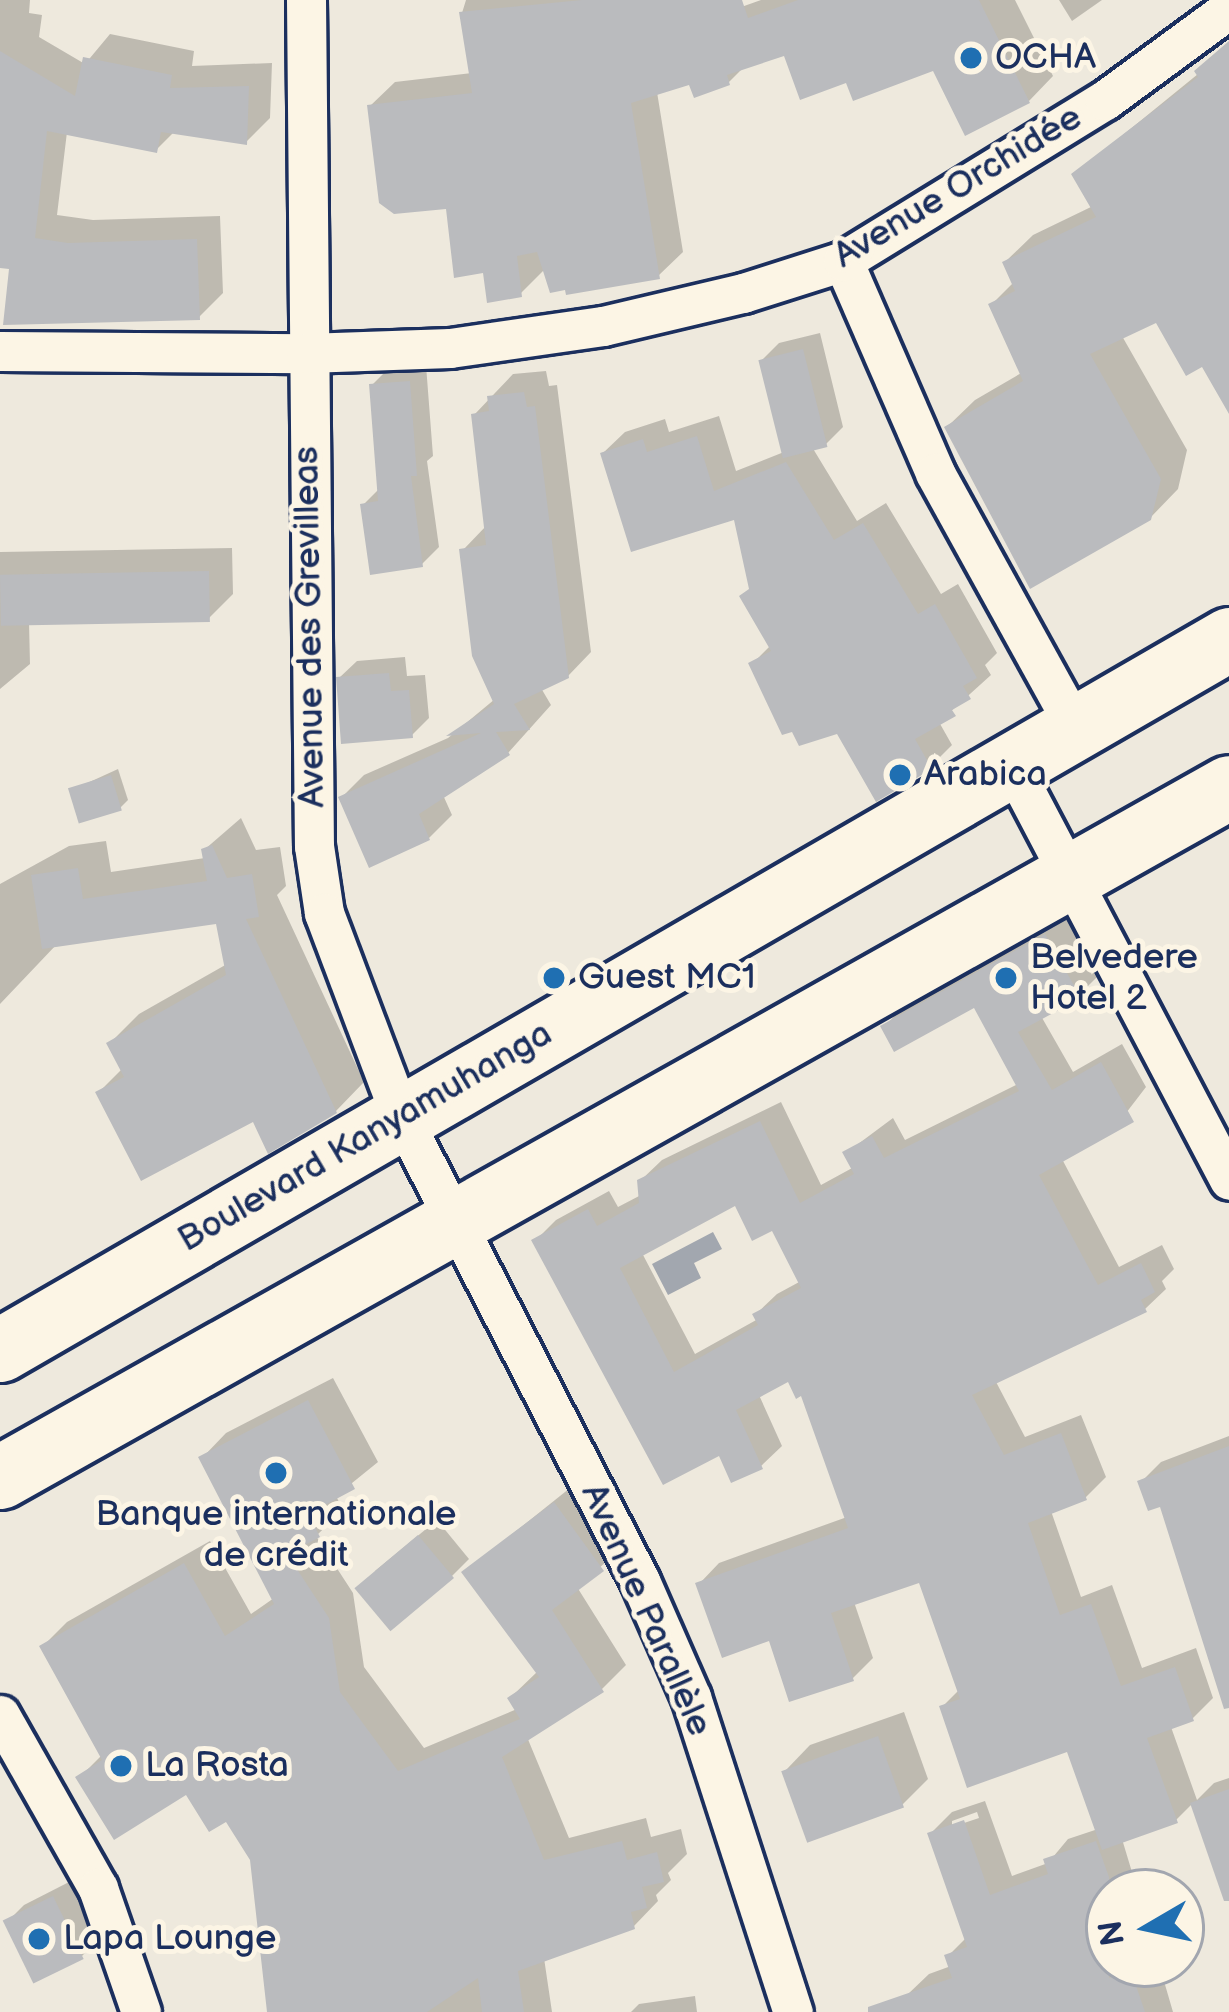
<!DOCTYPE html>
<meta charset="utf-8">
<style>
body{margin:0}
#map{position:relative;width:1229px;height:2012px;overflow:hidden;background:#eee9dd;font-family:"Balsamiq Sans",sans-serif}
div>[style]{position:absolute}
[style*='--x']{left:calc(var(--x)*1px);top:calc(var(--y)*1px);width:calc(var(--w)*1px);rotate:calc(var(--a)*1deg)}
.water>*{inset:0;background:#a2a7af}
.shadow>*{inset:0;background:#0003}
.building>*{inset:0;background:#babbbe;transform-origin:0 0}
.roads{filter:drop-shadow(3px 0 #1b2f5e) drop-shadow(-3px 0 #1b2f5e) drop-shadow(0 3px #1b2f5e) drop-shadow(0 -3px #1b2f5e)}
.minor>*{height:39px;margin:-19.5px;padding:0 19.5px;transform-origin:19.5px;border-radius:19.5px;background:#fcf5e5}
.primary>*{height:63px;margin:-31.5px;padding:0 31.5px;transform-origin:31.5px;border-radius:31.5px;background:#fcf5e5}
.dots>*{width:33px;height:33px;translate:-50% -50%;box-sizing:border-box;border:6px solid #fcf5e5;border-radius:50%}
span{translate:-50% -50%;white-space:nowrap;text-align:center;line-height:1.15;-webkit-text-stroke:10px #fcf5e5;paint-order:stroke}
.poi-label{font-size:36px;color:#1b2f5e}
.left{translate:0 -50%;text-align:left}
.street-label{font-size:36px;color:#1b2f5e}
.north{position:absolute;left:1085px;top:1868px;width:120px;height:120px;box-sizing:border-box;background:#fcf5e5;border:3px solid #a2a6af;border-radius:50%;rotate:261deg;font-size:33px;font-weight:700;line-height:48px;text-align:center;color:#1b2f5e}
.north::after{content:'';display:block;margin:auto;width:42px;height:54px;background:#1f6fb2;clip-path:polygon(50% 0,100% 100%,50% 72%,0 100%)}
</style>
<div id="map">
<div class="water">
<div style="clip-path:polygon(713px 1232px,722px 1249px,694px 1263px,701px 1278px,668px 1295px,652px 1264px)"></div>
</div>
<div class="shadow">
<div style="clip-path:polygon(0 0,30px 0,29px 13px,42px 15px,39px 37px,85px 64px,110px 34px,194px 51px,192px 66px,272px 63px,270px 118px,246px 142px,175px 131px,156px 150px,67px 132px,57px 215px,93px 220px,220px 216px,223px 293px,199px 317px,0 265px)"></div>
<div style="clip-path:polygon(466px 0,704px 0,685px 27px,761px 0,1015px 0,1053px 76px,1029px 101px,934px 68px,848px 79px,786px 53px,745px 66px,728px 83px,691px 82px,657px 92px,683px 252px,658px 276px,545px 269px,520px 294px,486px 270px,449px 206px,370px 106px,395px 82px,472px 73px,462px 13px)"></div>
<div style="clip-path:polygon(1059px 0,1102px 0,1072px 21px)"></div>
<div style="clip-path:polygon(1198px 74px,1229px 115px,1229px 411px,1203px 363px,1157px 319px,1122px 336px,1187px 450px,1178px 489px,1150px 518px,947px 427px,975px 400px,1023px 372px,992px 304px,1014px 282px,1005px 262px,1033px 235px,1093px 206px,1075px 174px)"></div>
<div style="clip-path:polygon(820px 333px,843px 427px,826px 444px,812px 447px,857px 521px,886px 503px,941px 594px,958px 584px,997px 653px,985px 665px,991px 675px,939px 722px,952px 745px,930px 767px,839px 730px,752px 664px,771px 645px,736px 516px,603px 453px,625px 432px,665px 419px,669px 432px,719px 416px,736px 471px,784px 452px,762px 360px,779px 343px)"></div>
<div style="clip-path:polygon(426px 365px,433px 456px,427px 461px,439px 547px,421px 565px,363px 505px,380px 488px,372px 385px,389px 368px)"></div>
<div style="clip-path:polygon(546px 371px,549px 386px,557px 385px,591px 652px,568px 676px,541px 688px,551px 705px,508px 753px,443px 795px,452px 815px,429px 838px,341px 798px,364px 775px,448px 738px,495px 699px,463px 550px,487px 525px,474px 415px,513px 374px)"></div>
<div style="clip-path:polygon(232px 548px,233px 594px,208px 619px,29px 622px,30px 664px,0 689px,0 552px)"></div>
<div style="clip-path:polygon(405px 657px,407px 676px,425px 675px,429px 718px,412px 735px,339px 678px,357px 661px)"></div>
<div style="clip-path:polygon(118px 769px,128px 800px,120px 808px,72px 790px)"></div>
<div style="clip-path:polygon(241px 818px,256px 850px,280px 847px,286px 886px,277px 895px,364px 1082px,336px 1111px,254px 1118px,99px 1092px,123px 1068px,110px 1043px,139px 1014px,227px 964px,218px 920px,57px 944px,0 1004px,0 884px,69px 846px,106px 841px,111px 872px,205px 858px,204px 850px)"></div>
<div style="clip-path:polygon(evenodd,1066px 915px,1099px 975px,1079px 995px,1041px 1016px,1073px 1072px,1122px 1044px,1146px 1087px,1113px 1130px,1062px 1159px,1119px 1267px,1162px 1245px,1174px 1269px,1162px 1281px,1166px 1289px,1145px 1309px,995px 1380px,1025px 1437px,1081px 1415px,1106px 1477px,1085px 1498px,1051px 1511px,1081px 1597px,1112px 1585px,1142px 1668px,1196px 1648px,1213px 1698px,1192px 1719px,1171px 1727px,1197px 1800px,1214px 1783px,1229px 1778px,1229px 1860px,1193px 1803px,1176px 1820px,1122px 1839px,1138px 1892px,1109px 1892px,1109px 1964px,1159px 1964px,1173px 2012px,913px 2012px,907px 1995px,929px 1974px,951px 1966px,948px 1956px,967px 1937px,930px 1834px,952px 1812px,985px 1801px,1012px 1876px,1048px 1863px,1068px 1839px,1098px 1829px,1069px 1748px,942px 1707px,960px 1689px,921px 1579px,854px 1602px,873px 1658px,852px 1679px,771px 1637px,699px 1584px,719px 1563px,847px 1517px,803px 1392px,789px 1378px,759px 1395px,782px 1446px,761px 1466px,720px 1452px,535px 1241px,556px 1220px,609px 1191px,618px 1207px,641px 1195px,640px 1181px,662px 1160px,781px 1102px,821px 1185px,854px 1167px,846px 1153px,893px 1118px,905px 1140px,1018px 1084px,975px 1004px,884px 1027px,904px 1006px,1066px 915px,736px 1201px,773px 1227px,801px 1281px,777px 1294px,756px 1314px,758px 1319px,695px 1354px,642px 1253px,736px 1201px,1066px 915px,977px 1812px,979px 1818px,952px 1827px,952px 1821px,977px 1812px)"></div>
<div style="clip-path:polygon(333px 1378px,378px 1462px,336px 1496px,343px 1510px,316px 1536px,353px 1593px,364px 1667px,424px 1748px,517px 1709px,510px 1698px,538px 1671px,465px 1572px,580px 1480px,627px 1544px,577px 1587px,626px 1665px,602px 1689px,527px 1737px,569px 1838px,646px 1818px,651px 1837px,681px 1829px,687px 1854px,668px 1873px,671px 1880px,656px 1895px,658px 1901px,634px 1926px,544px 1958px,552px 2012px,270px 2012px,253px 1859px,227px 1818px,187px 1790px,79px 1778px,103px 1754px,43px 1646px,67px 1622px,210px 1541px,251px 1614px,274px 1598px,202px 1458px,226px 1433px)"></div>
<div style="clip-path:polygon(1229px 1436px,1229px 1652px,1162px 1503px,1141px 1482px,1161px 1462px)"></div>
<div style="clip-path:polygon(437px 1520px,469px 1559px,452px 1576px,375px 1571px)"></div>
<div style="clip-path:polygon(904px 1712px,928px 1779px,902px 1805px,785px 1771px,810px 1745px)"></div>
<div style="clip-path:polygon(71px 1881px,99px 1939px,82px 1956px,7px 1922px,24px 1905px)"></div>
<div style="clip-path:polygon(695px 1996px,697px 2012px,631px 2012px,639px 2004px)"></div>
</div>
<div class="building">
<div style="clip-path:polygon(582px 0,742px 0,748px 18px,798px 0,979px 0,1030px 103px,965px 136px,933px 71px,853px 101px,846px 83px,800px 100px,784px 56px,727px 75px,730px 85px,694px 98px,689px 85px,631px 103px,660px 279px,566px 295px,565px 290px,550px 293px,537px 252px,517px 256px,522px 297px,487px 303px,483px 273px,454px 278px,446px 209px,394px 214px,379px 203px,367px 105px,472px 93px,459px 12px)"></div>
<div style="clip-path:polygon(1229px 41px,1229px 414px,1202px 367px,1186px 376px,1156px 323px,1090px 354px,1161px 479px,1151px 520px,1030px 589px,944px 427px,1023px 381px,988px 304px,1015px 291px,1002px 262px,1096px 217px,1071px 174px,1198px 77px,1194px 71px)"></div>
<div style="clip-path:polygon(0 51px,75px 96px,83px 57px,172px 75px,170px 88px,249px 86px,247px 145px,161px 132px,157px 153px,47px 131px,35px 238px,68px 243px,197px 239px,200px 320px,3px 325px,9px 269px,0 268px)"></div>
<div style="left:803px;top:349px;width:101px;height:46px;rotate:76deg"></div>
<div style="clip-path:polygon(410px 381px,417px 476px,411px 476px,423px 567px,370px 575px,360px 504px,378px 501px,369px 384px)"></div>
<div style="clip-path:polygon(524px 392px,527px 407px,535px 406px,569px 678px,514px 704px,530px 730px,496px 732px,510px 755px,419px 814px,430px 840px,369px 868px,338px 797px,481px 733px,446px 736px,494px 704px,472px 656px,459px 549px,486px 545px,471px 414px,489px 411px,487px 396px)"></div>
<div style="clip-path:polygon(697px 436px,714px 491px,786px 462px,834px 540px,863px 523px,918px 614px,935px 604px,977px 678px,963px 686px,971px 699px,952px 710px,956px 716px,915px 739px,932px 769px,876px 802px,837px 734px,799px 746px,792px 732px,782px 735px,748px 663px,771px 651px,739px 596px,749px 589px,734px 520px,631px 552px,600px 453px,643px 439px,647px 452px)"></div>
<div style="left:209px;top:571px;width:51px;height:209px;rotate:89deg"></div>
<div style="clip-path:polygon(389px 673px,391px 691px,409px 690px,413px 738px,341px 744px,336px 677px)"></div>
<div style="left:111px;top:775px;width:37px;height:45px;rotate:73deg"></div>
<div style="clip-path:polygon(212px 845px,227px 878px,252px 874px,259px 917px,246px 919px,337px 1113px,268px 1154px,253px 1122px,141px 1181px,95px 1092px,124px 1077px,106px 1043px,226px 975px,216px 924px,42px 949px,31px 875px,78px 868px,83px 899px,207px 881px,201px 849px)"></div>
<div style="clip-path:polygon(evenodd,1045px 934px,1081px 998px,1018px 1032px,1052px 1090px,1101px 1062px,1134px 1122px,1039px 1175px,1098px 1285px,1141px 1263px,1155px 1292px,1141px 1300px,1147px 1312px,972px 1395px,1004px 1455px,1061px 1433px,1087px 1500px,1028px 1523px,1060px 1615px,1091px 1604px,1121px 1686px,1175px 1667px,1194px 1721px,1147px 1738px,1178px 1823px,1102px 1850px,1067px 1752px,967px 1788px,939px 1706px,960px 1699px,919px 1583px,831px 1613px,854px 1681px,789px 1702px,769px 1641px,722px 1658px,695px 1583px,848px 1528px,801px 1396px,796px 1399px,788px 1382px,736px 1410px,763px 1469px,731px 1483px,719px 1456px,663px 1485px,531px 1240px,588px 1209px,597px 1226px,639px 1203px,637px 1180px,760px 1121px,800px 1203px,854px 1174px,842px 1152px,872px 1136px,884px 1158px,1019px 1091px,974px 1008px,894px 1052px,880px 1026px,1045px 934px,735px 1206px,752px 1241px,772px 1231px,801px 1288px,752px 1314px,758px 1325px,674px 1372px,620px 1268px,735px 1206px)"></div>
<div style="clip-path:polygon(308px 1400px,355px 1489px,308px 1514px,320px 1537px,287px 1554px,329px 1618px,340px 1692px,398px 1771px,520px 1719px,507px 1698px,539px 1677px,461px 1572px,554px 1502px,604px 1571px,552px 1610px,604px 1692px,502px 1757px,544px 1860px,622px 1841px,627px 1860px,657px 1852px,664px 1882px,642px 1887px,647px 1908px,631px 1912px,635px 1929px,518px 1971px,524px 2012px,482px 2012px,478px 1978px,427px 2012px,267px 2012px,250px 1860px,226px 1822px,209px 1832px,186px 1795px,114px 1840px,75px 1777px,102px 1760px,39px 1646px,184px 1563px,225px 1636px,274px 1604px,198px 1457px)"></div>
<div style="clip-path:polygon(1229px 1446px,1229px 1708px,1224px 1709px,1160px 1507px,1148px 1511px,1137px 1481px)"></div>
<div style="left:418px;top:1535px;width:56px;height:83px;rotate:50deg"></div>
<div style="left:878px;top:1736px;width:76px;height:103px;rotate:70deg"></div>
<div style="clip-path:polygon(1229px 1789px,1229px 1901px,1224px 1901px,1190px 1803px)"></div>
<div style="clip-path:polygon(964px 1820px,990px 1895px,1048px 1874px,1043px 1859px,1096px 1841px,1109px 1877px,1109px 1978px,1131px 1971px,1145px 2012px,868px 2012px,868px 2007px,952px 1978px,944px 1955px,967px 1947px,927px 1833px)"></div>
<div style="left:53px;top:1896px;width:70px;height:56px;rotate:64deg"></div>
</div>
<div class="roads">
<div class="minor">
<div style="--x:306;--y:0;--w:846;--a:89.46"></div>
<div style="--x:314;--y:846;--w:68;--a:81.5"></div>
<div style="--x:324;--y:913;--w:215;--a:69.3"></div>
<div style="--x:400;--y:1114;--w:525;--a:62.8"></div>
<div style="--x:640;--y:1581;--w:127;--a:66.3"></div>
<div style="--x:691;--y:1697;--w:331;--a:72.1"></div>
<div style="--x:843;--y:261;--w:231;--a:66.5"></div>
<div style="--x:935;--y:473;--w:290;--a:61.1"></div>
<div style="--x:0;--y:351;--w:306;--a:0.4"></div>
<div style="--x:306;--y:353;--w:144;--a:-2"></div>
<div style="--x:450;--y:348;--w:155;--a:-8.2"></div>
<div style="--x:603;--y:326;--w:144;--a:-13.3"></div>
<div style="--x:743;--y:293;--w:105;--a:-17.7"></div>
<div style="--x:843;--y:261;--w:308;--a:-31.6"></div>
<div style="--x:1105;--y:100;--w:154;--a:-36.3"></div>
<div style="--x:1013;--y:768;--w:465;--a:62.3"></div>
<div style="--x:0;--y:1715;--w:199;--a:60.5"></div>
<div style="--x:98;--y:1888;--w:131;--a:70.9"></div>
</div>
<div class="primary">
<div style="--x:0;--y:1350;--w:1420;--a:-30.05"></div>
<div style="--x:0;--y:1477;--w:1409;--a:-29.31"></div>
</div>
</div>
<div class="dots">
<div style="left:971px;top:58px;background:#1f6fb2"></div>
<div style="left:900px;top:775px;background:#1f6fb2"></div>
<div style="left:554px;top:978px;background:#1f6fb2"></div>
<div style="left:1006px;top:978px;background:#1f6fb2"></div>
<div style="left:276px;top:1473px;background:#1f6fb2"></div>
<div style="left:121px;top:1766px;background:#1f6fb2"></div>
<div style="left:39px;top:1939px;background:#1f6fb2"></div>
</div>
<div class="poi-label">
<span class="left" style="left:995px;top:58px">OCHA</span>
<span class="left" style="left:924px;top:775px">Arabica</span>
<span class="left" style="left:1030px;top:978px">Belvedere<br>Hotel 2</span>
<span class="left" style="left:578px;top:978px">Guest MC1</span>
<span style="left:276px;top:1535px">Banque internationale<br>de crédit</span>
<span class="left" style="left:145px;top:1766px">La Rosta</span>
<span class="left" style="left:63px;top:1939px">Lapa Lounge</span>
</div>
<div class="street-label">
<span style="left:958px;top:187px;rotate:-31deg">Avenue Orchidée</span>
<span style="left:310px;top:627px;rotate:-91deg">Avenue des Grevilleas</span>
<span style="left:365px;top:1137px;rotate:-30deg">Boulevard Kanyamuhanga</span>
<span style="left:646px;top:1610px;rotate:66deg">Avenue Parallèle</span>
</div>
<div class="north">N</div>
</div>
